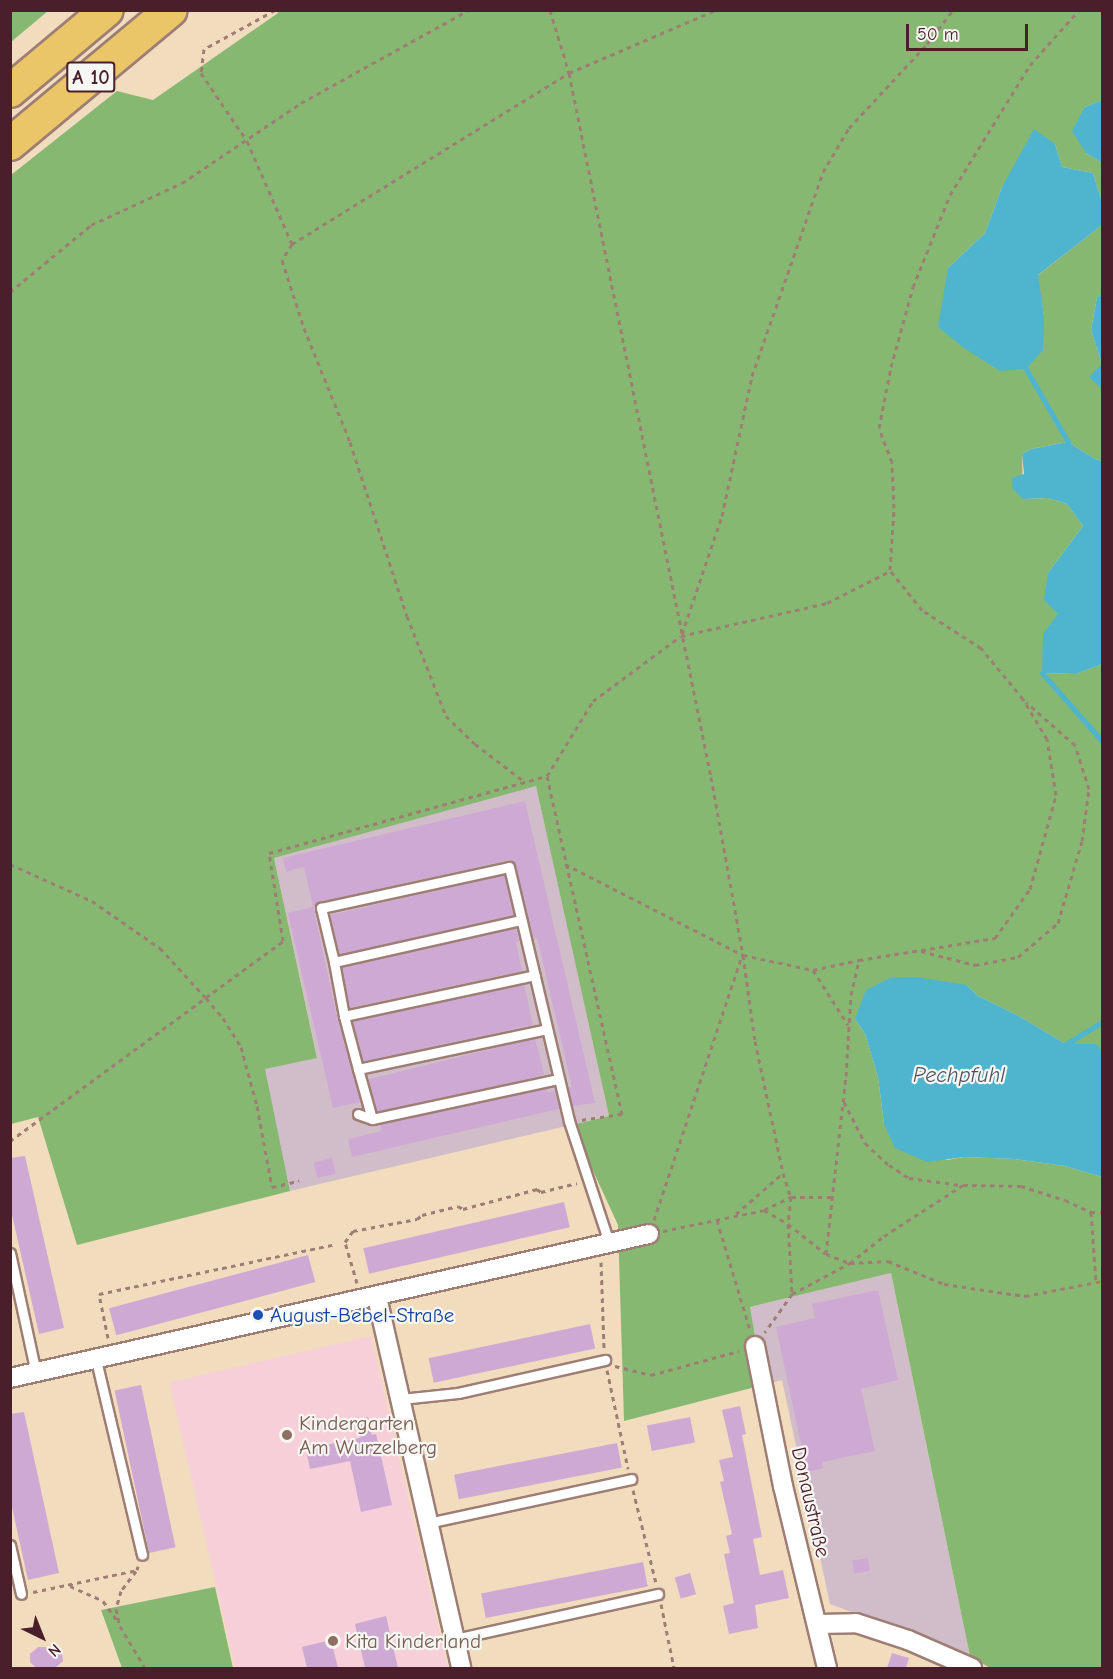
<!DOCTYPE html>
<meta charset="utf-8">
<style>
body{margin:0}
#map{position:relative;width:1113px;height:1679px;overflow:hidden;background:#f2dcbe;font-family:"Comic Neue",sans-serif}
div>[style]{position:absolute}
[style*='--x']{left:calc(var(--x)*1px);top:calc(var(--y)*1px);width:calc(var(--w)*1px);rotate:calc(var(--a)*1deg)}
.built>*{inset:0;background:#f6cfd8;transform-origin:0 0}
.industrial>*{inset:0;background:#d1bdca}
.forest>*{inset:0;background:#86b872}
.water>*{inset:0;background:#4fb4cd}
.stream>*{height:5px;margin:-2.5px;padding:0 2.5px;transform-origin:2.5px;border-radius:2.5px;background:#4fb4cd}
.building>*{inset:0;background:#cea9d3;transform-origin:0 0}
.path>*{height:3px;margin-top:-1.5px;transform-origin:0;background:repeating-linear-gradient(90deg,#9e7e74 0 4.5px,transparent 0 9px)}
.roads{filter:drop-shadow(2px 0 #9e7e74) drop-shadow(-2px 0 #9e7e74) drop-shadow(0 2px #9e7e74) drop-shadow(0 -2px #9e7e74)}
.lane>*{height:9px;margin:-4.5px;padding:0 4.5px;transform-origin:4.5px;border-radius:4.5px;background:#fff}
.street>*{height:18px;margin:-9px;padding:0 9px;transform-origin:9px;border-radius:9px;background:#fff}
.highway>*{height:32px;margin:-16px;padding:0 16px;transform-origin:16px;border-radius:16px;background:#ebc669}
.dots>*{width:16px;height:16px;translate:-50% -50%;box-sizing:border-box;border:3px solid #f6f6f2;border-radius:50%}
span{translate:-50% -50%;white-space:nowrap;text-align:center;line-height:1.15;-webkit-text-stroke:4.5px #f6f6f2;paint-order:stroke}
.shield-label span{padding:2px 4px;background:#f6f6f2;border:2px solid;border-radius:4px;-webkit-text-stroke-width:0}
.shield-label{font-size:20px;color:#4a1f2b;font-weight:700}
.transit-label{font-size:21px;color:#164399}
.left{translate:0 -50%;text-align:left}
.education-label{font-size:21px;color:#785e54}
.street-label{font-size:21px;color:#4a1f2b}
.water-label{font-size:22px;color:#4c5364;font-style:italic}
.frame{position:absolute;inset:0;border:12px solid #4a1f2b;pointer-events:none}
.north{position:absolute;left:12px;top:1607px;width:60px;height:60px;-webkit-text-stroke:4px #f6f6f2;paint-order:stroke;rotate:137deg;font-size:16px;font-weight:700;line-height:24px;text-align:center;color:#4a1f2b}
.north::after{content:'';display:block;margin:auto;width:21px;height:27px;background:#4a1f2b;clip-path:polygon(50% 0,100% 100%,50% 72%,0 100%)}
.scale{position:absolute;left:906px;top:24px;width:122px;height:27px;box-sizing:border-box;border:3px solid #4a1f2b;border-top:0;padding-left:8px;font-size:18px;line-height:21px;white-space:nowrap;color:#4a1f2b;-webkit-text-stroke:4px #f6f6f2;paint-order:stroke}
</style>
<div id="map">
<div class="built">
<div style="left:371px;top:1336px;width:340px;height:207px;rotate:77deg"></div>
</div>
<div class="industrial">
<div style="clip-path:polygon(536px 785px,609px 1116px,290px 1191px,264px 1068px,317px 1057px,274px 858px)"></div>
<div style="clip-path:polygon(891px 1273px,970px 1656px,830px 1604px,782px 1380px,763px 1385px,749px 1307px)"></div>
</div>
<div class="forest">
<div style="clip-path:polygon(11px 10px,48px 10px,48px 11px,11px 42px)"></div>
<div style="clip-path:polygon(278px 11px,1102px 11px,1102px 100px,1085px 107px,1086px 153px,1102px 163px,1102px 202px,1093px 173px,1062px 167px,1055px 144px,1002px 187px,985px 233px,948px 268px,1044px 316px,1037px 276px,1102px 225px,1102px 294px,1097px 297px,1091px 330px,1102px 364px,1102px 461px,1095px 459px,1068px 442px,1031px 449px,1022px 454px,1023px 499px,1048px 498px,1067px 504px,1083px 526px,1048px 573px,1058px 614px,1042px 673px,1076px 674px,1102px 664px,1102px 1050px,1095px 1044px,1066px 1044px,1017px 1015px,978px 996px,967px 985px,855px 1019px,865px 1034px,878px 1077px,884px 1124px,947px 1160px,964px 1157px,1015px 1159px,1065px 1166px,1102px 1177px,1102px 1668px,990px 1668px,970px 1656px,891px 1273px,750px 1307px,763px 1385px,624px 1421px,618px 1225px,572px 1125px,609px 1116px,536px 786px,274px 858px,317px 1058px,265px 1069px,290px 1191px,77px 1245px,38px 1117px,11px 1124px,11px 175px,117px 91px,153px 100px,278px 13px)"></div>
<div style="clip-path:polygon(215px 1587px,233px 1668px,122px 1668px,101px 1610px)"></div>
</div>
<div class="water">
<div style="clip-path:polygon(1102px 100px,1102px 163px,1086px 153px,1072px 131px,1085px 107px)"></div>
<div style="clip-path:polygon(1034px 129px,1055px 144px,1062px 167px,1093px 173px,1102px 202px,1102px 225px,1038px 275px,1044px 316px,1043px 350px,1026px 369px,1000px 371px,964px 348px,938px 327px,948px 268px,985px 233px,1002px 187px)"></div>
<div style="clip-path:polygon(1102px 294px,1102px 389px,1089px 377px,1102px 364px,1091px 330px,1097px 297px)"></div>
<div style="clip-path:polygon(1068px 442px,1095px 459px,1102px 461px,1102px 664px,1076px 674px,1042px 673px,1043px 634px,1058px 614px,1044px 600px,1048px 573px,1083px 526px,1067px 504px,1048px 498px,1023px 499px,1013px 489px,1012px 478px,1024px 474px,1022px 454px,1031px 449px)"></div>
<div style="clip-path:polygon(915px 977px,967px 985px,978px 996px,1017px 1015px,1066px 1044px,1096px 1044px,1102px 1050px,1102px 1177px,1065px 1166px,1015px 1159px,964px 1157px,927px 1162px,895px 1148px,884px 1124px,878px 1077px,865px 1034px,855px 1019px,866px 990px,890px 978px)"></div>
</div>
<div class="stream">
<div style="--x:1026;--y:369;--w:84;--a:60.1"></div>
<div style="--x:1042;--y:673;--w:91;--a:48.6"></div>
<div style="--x:1066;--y:1044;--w:42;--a:-31.4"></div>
</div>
<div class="building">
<div style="clip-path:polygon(525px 801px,595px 1103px,572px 1106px,568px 1088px,572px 1087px,537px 937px,533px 938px,515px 865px,508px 860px,316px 903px,314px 910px,337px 1018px,360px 1102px,333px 1108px,288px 913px,313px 907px,304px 867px,286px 872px,283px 858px)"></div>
<div style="left:504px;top:875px;width:41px;height:179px;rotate:77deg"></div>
<div style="clip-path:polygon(516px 928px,519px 941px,516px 942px,522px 971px,349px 1008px,342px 967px)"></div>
<div style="left:524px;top:984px;width:42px;height:176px;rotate:78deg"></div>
<div style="left:535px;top:1038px;width:38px;height:173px;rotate:76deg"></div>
<div style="clip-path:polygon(547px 1088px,548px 1093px,555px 1091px,559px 1109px,352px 1157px,348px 1139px,382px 1131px,380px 1124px)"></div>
<div style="clip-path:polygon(25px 1156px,64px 1328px,39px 1334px,10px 1206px,10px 1158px)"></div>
<div style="left:332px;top:1158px;width:16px;height:19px;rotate:76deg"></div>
<div style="left:564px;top:1202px;width:26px;height:206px;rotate:77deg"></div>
<div style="left:308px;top:1255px;width:28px;height:206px;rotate:75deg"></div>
<div style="clip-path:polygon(878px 1290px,898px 1380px,861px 1389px,875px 1451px,822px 1462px,823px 1468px,807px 1472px,776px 1327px,815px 1318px,812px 1304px)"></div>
<div style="left:590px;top:1324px;width:25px;height:165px;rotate:78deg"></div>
<div style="left:141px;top:1385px;width:166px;height:27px;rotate:78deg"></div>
<div style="clip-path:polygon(740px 1406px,746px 1434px,742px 1435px,762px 1537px,753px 1539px,760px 1575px,783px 1570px,789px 1598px,755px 1605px,758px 1628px,729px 1634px,723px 1606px,734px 1603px,724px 1554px,730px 1553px,726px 1536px,732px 1534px,720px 1482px,724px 1481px,719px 1460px,733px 1457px,722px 1410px)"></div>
<div style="clip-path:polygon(24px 1412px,59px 1573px,28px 1580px,10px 1498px,10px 1414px)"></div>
<div style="clip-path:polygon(368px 1417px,372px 1435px,376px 1434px,392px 1505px,361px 1512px,350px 1461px,310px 1469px,306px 1449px,360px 1438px,356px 1420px)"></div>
<div style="left:690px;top:1417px;width:26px;height:44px;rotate:79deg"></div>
<div style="left:617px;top:1443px;width:25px;height:166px;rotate:79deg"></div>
<div style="left:868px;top:1558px;width:13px;height:16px;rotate:81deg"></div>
<div style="left:643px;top:1562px;width:25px;height:165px;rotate:79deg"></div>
<div style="left:690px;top:1573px;width:22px;height:16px;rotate:74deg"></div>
<div style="clip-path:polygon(386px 1616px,398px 1668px,365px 1668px,355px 1624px)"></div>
<div style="clip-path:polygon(331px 1640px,338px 1668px,307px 1668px,302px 1647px)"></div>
<div style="clip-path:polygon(38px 1647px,56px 1647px,62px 1653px,63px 1661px,55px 1668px,36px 1668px,30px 1662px,30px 1654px)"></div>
<div style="clip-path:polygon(892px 1653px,909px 1658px,906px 1668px,887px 1668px)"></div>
</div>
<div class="path">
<div style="--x:275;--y:10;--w:81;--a:151.2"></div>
<div style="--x:204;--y:49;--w:24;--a:97"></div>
<div style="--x:201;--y:73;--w:82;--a:55.9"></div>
<div style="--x:247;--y:141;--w:112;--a:66.4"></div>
<div style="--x:292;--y:244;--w:326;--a:-31.7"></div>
<div style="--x:569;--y:73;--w:160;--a:-23.2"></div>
<div style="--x:550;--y:10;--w:66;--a:73.2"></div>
<div style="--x:569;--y:73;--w:718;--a:78.6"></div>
<div style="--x:711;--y:777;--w:181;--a:79.8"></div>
<div style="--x:743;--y:955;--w:87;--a:82.1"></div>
<div style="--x:755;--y:1041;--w:135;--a:78"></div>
<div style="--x:783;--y:1173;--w:25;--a:72"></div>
<div style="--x:791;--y:1197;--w:27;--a:96"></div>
<div style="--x:788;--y:1224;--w:70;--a:86.7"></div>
<div style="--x:792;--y:1294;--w:47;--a:125.4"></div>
<div style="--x:292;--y:244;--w:19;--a:122"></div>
<div style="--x:282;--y:260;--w:71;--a:72.1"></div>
<div style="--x:304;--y:328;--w:123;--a:68"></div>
<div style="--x:350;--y:442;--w:183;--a:71.9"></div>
<div style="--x:407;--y:616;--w:107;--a:68.7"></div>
<div style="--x:446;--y:716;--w:40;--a:44"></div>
<div style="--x:475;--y:744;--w:63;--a:37.2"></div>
<div style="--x:10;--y:292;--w:105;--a:-39.6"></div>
<div style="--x:91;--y:225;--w:100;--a:-24.8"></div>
<div style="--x:182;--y:183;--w:143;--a:-33.9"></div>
<div style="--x:301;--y:103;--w:192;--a:-29"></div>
<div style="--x:682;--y:634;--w:125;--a:-71.3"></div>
<div style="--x:722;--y:516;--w:143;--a:-77.9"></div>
<div style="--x:752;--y:376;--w:216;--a:-70.8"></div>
<div style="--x:823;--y:172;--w:51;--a:-59.4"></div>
<div style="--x:849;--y:128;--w:115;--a:-47.1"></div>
<div style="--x:927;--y:44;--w:43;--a:-52.6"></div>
<div style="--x:547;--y:776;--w:88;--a:-58.5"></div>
<div style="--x:593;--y:701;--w:109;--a:-36.5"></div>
<div style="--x:681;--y:636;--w:150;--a:-12.7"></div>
<div style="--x:827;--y:603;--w:71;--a:-26.9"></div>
<div style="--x:10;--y:864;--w:90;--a:24.3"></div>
<div style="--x:92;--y:901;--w:83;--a:34.7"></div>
<div style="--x:160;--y:948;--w:68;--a:47.4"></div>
<div style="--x:206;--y:998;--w:26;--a:50"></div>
<div style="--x:223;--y:1018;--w:34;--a:58"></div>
<div style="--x:241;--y:1047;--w:61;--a:74.8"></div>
<div style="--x:257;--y:1106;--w:82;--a:79.5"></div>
<div style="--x:272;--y:1187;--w:28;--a:-13"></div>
<div style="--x:565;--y:864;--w:200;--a:27.1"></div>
<div style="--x:743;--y:955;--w:72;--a:12.1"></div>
<div style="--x:813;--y:970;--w:47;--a:-12.3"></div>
<div style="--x:921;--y:951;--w:56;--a:14.5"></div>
<div style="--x:975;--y:965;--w:44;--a:-10.5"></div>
<div style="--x:1018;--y:957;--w:52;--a:-40.4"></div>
<div style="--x:1058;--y:923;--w:85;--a:-73.7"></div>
<div style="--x:1082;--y:841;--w:52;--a:-82.3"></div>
<div style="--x:1089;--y:789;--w:46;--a:-107.7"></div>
<div style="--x:1075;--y:745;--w:65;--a:-138.7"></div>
<div style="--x:813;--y:970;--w:65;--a:57.5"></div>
<div style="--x:844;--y:1102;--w:46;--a:62.9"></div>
<div style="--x:865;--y:1143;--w:33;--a:43"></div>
<div style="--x:889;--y:1165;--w:24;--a:33"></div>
<div style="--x:909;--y:1178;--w:52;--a:7.7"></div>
<div style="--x:10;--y:1141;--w:338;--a:-36.2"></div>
<div style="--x:283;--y:941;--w:89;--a:-99"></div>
<div style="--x:269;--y:853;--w:288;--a:-15.5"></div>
<div style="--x:547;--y:776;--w:346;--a:77.5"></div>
<div style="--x:622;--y:1114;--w:42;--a:171.9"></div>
<div style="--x:764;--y:1210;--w:28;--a:30"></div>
<div style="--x:788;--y:1224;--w:48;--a:38.3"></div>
<div style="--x:826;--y:1254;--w:26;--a:21"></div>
<div style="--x:850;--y:1263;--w:43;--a:-38.5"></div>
<div style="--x:884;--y:1236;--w:94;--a:-32.8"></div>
<div style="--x:963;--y:1185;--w:58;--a:1"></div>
<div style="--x:1021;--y:1186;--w:46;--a:17.7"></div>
<div style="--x:1065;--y:1200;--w:29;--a:25"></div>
<div style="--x:1091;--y:1212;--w:11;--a:0"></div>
<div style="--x:1091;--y:1212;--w:69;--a:85.9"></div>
<div style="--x:736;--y:1214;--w:62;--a:-41.1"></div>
<div style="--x:654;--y:1220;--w:278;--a:-71.6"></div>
<div style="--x:717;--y:1220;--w:115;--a:73.3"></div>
<div style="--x:663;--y:1231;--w:103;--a:-11.7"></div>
<div style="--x:764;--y:1210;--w:30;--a:-26"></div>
<div style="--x:791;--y:1197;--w:42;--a:0"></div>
<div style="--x:826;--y:1254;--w:179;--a:-83.6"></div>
<div style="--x:846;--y:1076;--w:81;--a:-86.5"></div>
<div style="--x:851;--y:995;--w:36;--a:-77"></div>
<div style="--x:859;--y:960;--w:138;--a:-9.2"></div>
<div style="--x:995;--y:938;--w:60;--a:-54.5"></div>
<div style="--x:1030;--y:889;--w:98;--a:-74.5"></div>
<div style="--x:1056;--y:795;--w:57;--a:-99.1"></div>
<div style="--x:1047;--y:739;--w:47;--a:-121"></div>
<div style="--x:1023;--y:699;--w:66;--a:-129.5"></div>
<div style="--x:981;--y:648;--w:70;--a:-147.2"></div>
<div style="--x:922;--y:610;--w:51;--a:-128.7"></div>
<div style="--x:890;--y:570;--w:62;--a:-86.3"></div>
<div style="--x:894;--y:508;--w:46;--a:-92.5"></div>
<div style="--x:892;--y:462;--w:36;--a:-111"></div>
<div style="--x:879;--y:428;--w:62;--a:-78.9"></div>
<div style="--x:891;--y:367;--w:83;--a:-74.6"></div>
<div style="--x:913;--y:287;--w:99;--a:-68.1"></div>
<div style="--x:950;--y:195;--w:153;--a:-58.4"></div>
<div style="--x:1030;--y:65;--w:74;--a:-48.3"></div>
<div style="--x:601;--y:1262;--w:87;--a:88"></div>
<div style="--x:357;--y:1283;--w:43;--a:-106.3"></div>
<div style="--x:345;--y:1242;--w:14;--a:-54"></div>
<div style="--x:353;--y:1231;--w:65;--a:-10.6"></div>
<div style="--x:417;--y:1219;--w:6;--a:-39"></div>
<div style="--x:422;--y:1215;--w:37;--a:-14"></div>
<div style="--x:458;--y:1206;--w:6;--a:31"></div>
<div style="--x:463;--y:1209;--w:77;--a:-15.1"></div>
<div style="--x:537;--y:1189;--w:5;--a:37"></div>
<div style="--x:541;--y:1192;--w:37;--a:-14"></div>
<div style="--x:792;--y:1294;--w:66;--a:-28.1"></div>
<div style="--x:850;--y:1263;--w:38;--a:-3"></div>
<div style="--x:888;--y:1261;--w:61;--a:22.3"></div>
<div style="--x:944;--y:1284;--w:82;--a:8.4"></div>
<div style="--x:1025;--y:1296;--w:78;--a:-11"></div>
<div style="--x:108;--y:1338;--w:45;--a:-101.6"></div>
<div style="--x:99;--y:1294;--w:242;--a:-11.9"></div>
<div style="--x:615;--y:1366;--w:37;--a:14"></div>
<div style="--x:651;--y:1375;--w:91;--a:-15.3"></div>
<div style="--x:607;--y:1370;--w:101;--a:78"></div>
<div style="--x:633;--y:1490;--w:96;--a:76.1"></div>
<div style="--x:136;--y:1571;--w:25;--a:127"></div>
<div style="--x:121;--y:1591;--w:19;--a:106"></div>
<div style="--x:116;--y:1609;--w:17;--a:77"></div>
<div style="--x:120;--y:1626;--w:49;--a:59.2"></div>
<div style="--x:70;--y:1586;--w:36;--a:24"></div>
<div style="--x:103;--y:1601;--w:26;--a:54"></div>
<div style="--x:33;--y:1592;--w:106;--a:-11.9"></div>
<div style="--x:137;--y:1570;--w:4;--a:-76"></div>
<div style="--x:661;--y:1604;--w:65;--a:78.5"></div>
</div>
<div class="roads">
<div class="lane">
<div style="--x:334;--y:962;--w:56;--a:-103.5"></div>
<div style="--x:321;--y:908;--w:192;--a:-12.3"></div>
<div style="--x:509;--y:867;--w:261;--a:76.7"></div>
<div style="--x:569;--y:1121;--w:128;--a:71.8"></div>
<div style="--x:344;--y:1016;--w:55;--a:-100.5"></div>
<div style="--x:334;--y:962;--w:192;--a:-12.7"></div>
<div style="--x:358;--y:1069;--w:55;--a:-104.8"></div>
<div style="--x:344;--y:1016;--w:195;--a:-12.1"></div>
<div style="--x:358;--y:1114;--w:15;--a:20"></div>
<div style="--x:372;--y:1119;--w:191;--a:-12.1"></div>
<div style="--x:372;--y:1119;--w:52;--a:-105.6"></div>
<div style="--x:358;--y:1069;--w:193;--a:-11.9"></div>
<div style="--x:10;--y:1253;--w:123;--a:77.8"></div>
<div style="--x:96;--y:1360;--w:200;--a:76.7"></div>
<div style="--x:401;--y:1399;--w:57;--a:-6"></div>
<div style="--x:458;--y:1393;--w:151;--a:-12.7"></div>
<div style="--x:428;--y:1523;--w:208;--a:-12.2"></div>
<div style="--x:10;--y:1545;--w:50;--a:77.3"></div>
<div style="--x:455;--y:1639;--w:208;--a:-12.5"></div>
</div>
<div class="street">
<div style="--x:377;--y:1297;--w:380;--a:77.2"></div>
<div style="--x:755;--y:1346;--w:143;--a:78.7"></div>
<div style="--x:783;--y:1486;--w:187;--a:76.4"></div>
<div style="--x:10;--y:1378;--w:655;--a:-12.7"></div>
<div style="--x:817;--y:1624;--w:39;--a:-1"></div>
<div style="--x:856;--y:1623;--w:55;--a:18.1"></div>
<div style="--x:908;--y:1640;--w:70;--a:23.6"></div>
</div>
<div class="highway">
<div style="--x:10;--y:91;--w:126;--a:-39.9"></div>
<div style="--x:10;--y:144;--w:209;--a:-39.8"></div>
</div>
</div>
<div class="dots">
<div style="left:258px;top:1315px;background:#1a4fb4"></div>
<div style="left:287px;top:1435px;background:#8d6e63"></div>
<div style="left:333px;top:1641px;background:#8d6e63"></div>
</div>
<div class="shield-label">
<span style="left:91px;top:77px">A 10</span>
</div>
<div class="transit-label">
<span class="left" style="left:270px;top:1315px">August-Bebel-Straße</span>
</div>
<div class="education-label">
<span class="left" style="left:299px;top:1435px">Kindergarten<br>Am Wurzelberg</span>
<span class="left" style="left:345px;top:1641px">Kita Kinderland</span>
</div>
<div class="street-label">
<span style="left:811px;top:1502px;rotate:77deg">Donaustraße</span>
</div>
<div class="water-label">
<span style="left:959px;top:1076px">Pechpfuhl</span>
</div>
<div class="frame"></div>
<div class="north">N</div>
<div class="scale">50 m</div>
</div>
